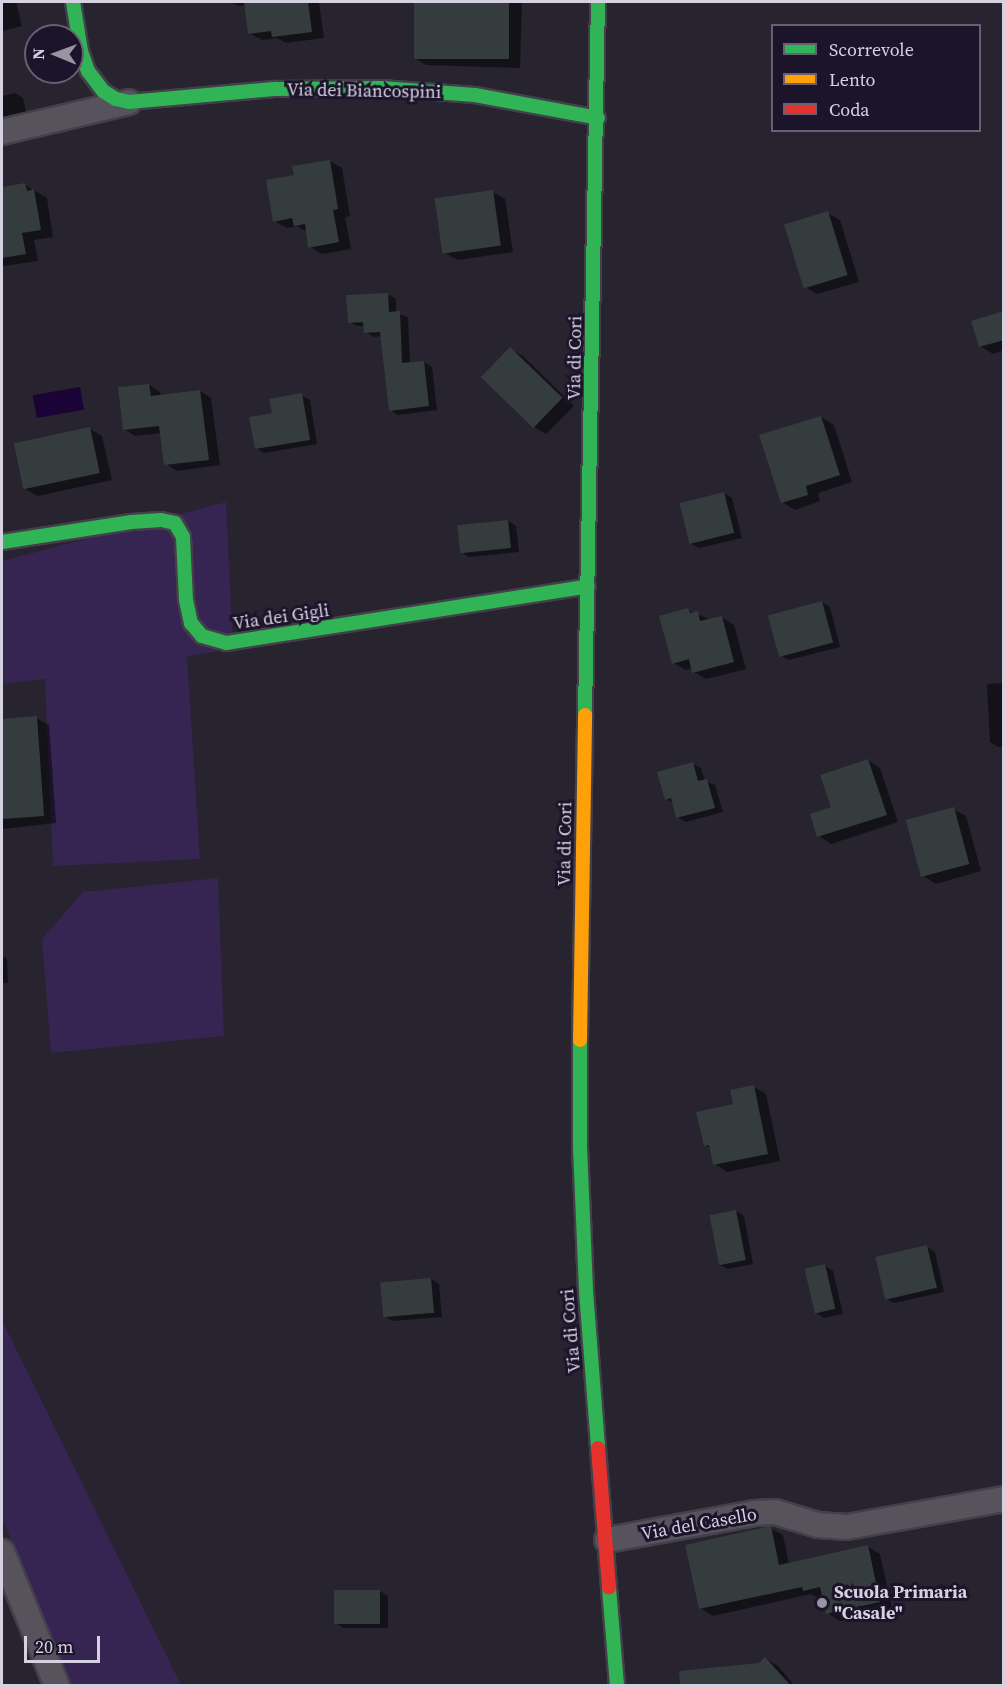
<!DOCTYPE html>
<style>
body{margin:0}
#map{position:relative;width:1005px;height:1687px;overflow:hidden;background:#27232f;font-family:"Source Serif 4",serif}
div>[style]{position:absolute}
[style*='--x']{left:calc(var(--x)*1px);top:calc(var(--y)*1px);width:calc(var(--w)*1px);rotate:calc(var(--a)*1deg)}
.green>*{inset:0;background:#362452}
.water>*{inset:0;background:#1a0336;transform-origin:0 0}
.shadow>*{inset:0;background:#0007}
.building>*{inset:0;background:#353c3d;transform-origin:0 0}
.roads{filter:drop-shadow(2px 0 #43404a) drop-shadow(-2px 0 #43404a) drop-shadow(0 2px #43404a) drop-shadow(0 -2px #43404a)}
.street>*{height:24px;margin:-12px;padding:0 12px;transform-origin:12px;border-radius:12px;background:#56535c}
.fast>*{height:14px;margin:-7px;padding:0 7px;transform-origin:7px;border-radius:7px;background:#30b455}
.slow>*{height:14px;margin:-7px;padding:0 7px;transform-origin:7px;border-radius:7px;background:#ff9f0a}
.jam>*{height:14px;margin:-7px;padding:0 7px;transform-origin:7px;border-radius:7px;background:#e5322d}
.dots>*{width:16px;height:16px;translate:-50% -50%;box-sizing:border-box;border:3px solid #1c142a;border-radius:50%}
span{translate:-50% -50%;white-space:nowrap;text-align:center;line-height:1.15;-webkit-text-stroke:6px #1c142a;paint-order:stroke}
.street-label{font-size:18px;color:#d5d1e0}
.poi-label{font-size:18px;color:#d5d1e0;font-weight:700}
.left{translate:0 -50%;text-align:left}
.frame{position:absolute;inset:0;border:3px solid #d5d1e0;pointer-events:none}
.legend{position:absolute;left:771px;top:24px;width:210px;height:108px;box-sizing:border-box;background:#1c142a;border:2px solid #666073;margin:0;padding:8px 10px;list-style:none;font-size:18px;color:#d5d1e0}
.legend li{display:flex;align-items:center;gap:12px;height:30px}
.legend b{width:30px;border:2px solid #666073}
.north{position:absolute;left:24px;top:24px;width:60px;height:60px;box-sizing:border-box;background:#1c142a;border:2px solid #666073;border-radius:50%;rotate:271deg;font-size:16px;font-weight:700;line-height:24px;text-align:center;color:#d5d1e0}
.north::after{content:'';display:block;margin:auto;width:21px;height:27px;background:#9894a2;clip-path:polygon(50% 0,100% 100%,50% 72%,0 100%)}
.scale{position:absolute;left:24px;top:1636px;width:76px;height:27px;box-sizing:border-box;border:3px solid #d5d1e0;border-top:0;padding-left:8px;font-size:18px;line-height:21px;white-space:nowrap;color:#d5d1e0;-webkit-text-stroke:4px #1c142a;paint-order:stroke}
</style>
<div id="map">
<div class="green">
<div style="clip-path:polygon(226px 502px,233px 649px,187px 656px,200px 859px,53px 866px,45px 679px,2px 684px,2px 561px)"></div>
<div style="clip-path:polygon(218px 878px,224px 1036px,51px 1053px,42px 939px,83px 892px)"></div>
<div style="clip-path:polygon(2px 1320px,181px 1685px,72px 1685px,2px 1518px)"></div>
</div>
<div class="water">
<div style="left:80px;top:387px;width:23px;height:48px;rotate:80deg"></div>
</div>
<div class="shadow">
<div style="clip-path:polygon(2px 2px,16px 2px,22px 26px,2px 31px)"></div>
<div style="clip-path:polygon(230px 2px,319px 2px,324px 38px,286px 43px,277px 38px,262px 40px,249px 33px,246px 5px,239px 6px)"></div>
<div style="clip-path:polygon(415px 2px,522px 2px,520px 68px,426px 65px,414px 58px)"></div>
<div style="clip-path:polygon(15px 93px,23px 98px,27px 117px,2px 126px,2px 96px)"></div>
<div style="clip-path:polygon(330px 161px,342px 168px,350px 216px,345px 217px,351px 249px,322px 254px,310px 247px,307px 232px,297px 226px,287px 228px,274px 221px,295px 176px)"></div>
<div style="clip-path:polygon(25px 185px,47px 198px,53px 237px,34px 240px,38px 261px,4px 266px,2px 265px,2px 189px)"></div>
<div style="clip-path:polygon(492px 192px,505px 199px,513px 252px,458px 260px,445px 253px)"></div>
<div style="clip-path:polygon(827px 213px,840px 220px,859px 282px,817px 294px,805px 287px)"></div>
<div style="clip-path:polygon(387px 294px,396px 299px,396px 313px,408px 317px,410px 364px,424px 362px,432px 367px,437px 410px,398px 415px,390px 410px,382px 336px,374px 337px,366px 332px,365px 326px,357px 326px,349px 322px)"></div>
<div style="clip-path:polygon(1004px 313px,1004px 350px,993px 354px,980px 346px)"></div>
<div style="clip-path:polygon(510px 349px,523px 356px,574px 406px,546px 434px,534px 427px,483px 377px)"></div>
<div style="clip-path:polygon(149px 385px,160px 392px,161px 396px,200px 391px,211px 398px,220px 465px,177px 471px,166px 464px,162px 433px,135px 436px,124px 429px)"></div>
<div style="clip-path:polygon(301px 395px,310px 400px,317px 444px,264px 453px,256px 448px,273px 414px)"></div>
<div style="clip-path:polygon(821px 417px,834px 425px,852px 482px,818px 493px,820px 501px,795px 510px,782px 502px)"></div>
<div style="clip-path:polygon(90px 429px,102px 436px,112px 480px,38px 496px,25px 489px)"></div>
<div style="clip-path:polygon(724px 493px,732px 498px,742px 538px,699px 548px,691px 544px)"></div>
<div style="clip-path:polygon(508px 521px,516px 526px,519px 552px,469px 557px,461px 552px)"></div>
<div style="clip-path:polygon(822px 602px,830px 607px,840px 647px,789px 660px,780px 655px)"></div>
<div style="clip-path:polygon(688px 610px,711px 620px,722px 617px,734px 625px,746px 669px,706px 679px,694px 672px,693px 668px,686px 670px,673px 663px)"></div>
<div style="clip-path:polygon(1004px 683px,1004px 747px,998px 747px,990px 742px,987px 684px)"></div>
<div style="clip-path:polygon(36px 718px,49px 725px,56px 823px,2px 829px,2px 720px)"></div>
<div style="clip-path:polygon(868px 760px,880px 768px,898px 822px,831px 844px,819px 836px,833px 808px)"></div>
<div style="clip-path:polygon(693px 764px,701px 768px,705px 781px,715px 785px,723px 812px,686px 822px,677px 817px,674px 803px,666px 799px)"></div>
<div style="clip-path:polygon(953px 809px,966px 816px,981px 871px,936px 884px,923px 876px)"></div>
<div style="clip-path:polygon(2px 956px,7px 959px,8px 983px,2px 983px)"></div>
<div style="clip-path:polygon(754px 1087px,766px 1094px,780px 1161px,727px 1172px,715px 1164px,712px 1149px,705px 1145px,735px 1105px)"></div>
<div style="clip-path:polygon(736px 1211px,744px 1216px,753px 1264px,728px 1269px,720px 1265px)"></div>
<div style="clip-path:polygon(927px 1247px,935px 1252px,944px 1292px,894px 1303px,885px 1298px)"></div>
<div style="clip-path:polygon(825px 1266px,833px 1271px,843px 1314px,824px 1318px,816px 1313px)"></div>
<div style="clip-path:polygon(431px 1279px,439px 1284px,442px 1317px,393px 1321px,384px 1316px)"></div>
<div style="clip-path:polygon(770px 1528px,783px 1535px,789px 1564px,868px 1547px,880px 1554px,892px 1609px,840px 1621px,827px 1613px,823px 1596px,816px 1597px,811px 1594px,713px 1616px,700px 1608px)"></div>
<div style="clip-path:polygon(380px 1591px,388px 1596px,388px 1628px,344px 1628px,335px 1623px)"></div>
<div style="clip-path:polygon(766px 1659px,778px 1666px,795px 1686px,681px 1686px,759px 1665px)"></div>
</div>
<div class="building">
<div style="clip-path:polygon(244px 2px,308px 2px,312px 32px,272px 37px,271px 31px,248px 34px)"></div>
<div style="left:414px;top:2px;width:95px;height:57px"></div>
<div style="clip-path:polygon(330px 160px,338px 209px,333px 210px,339px 242px,308px 248px,305px 224px,294px 226px,292px 218px,273px 222px,266px 180px,294px 175px,292px 166px)"></div>
<div style="clip-path:polygon(25px 183px,27px 191px,34px 189px,41px 230px,22px 233px,26px 254px,2px 258px,2px 187px)"></div>
<div style="left:493px;top:190px;width:56px;height:59px;rotate:82deg"></div>
<div style="left:828px;top:211px;width:67px;height:46px;rotate:73deg"></div>
<div style="clip-path:polygon(388px 293px,389px 312px,400px 311px,402px 363px,424px 361px,429px 406px,389px 411px,380px 332px,364px 333px,363px 322px,348px 323px,346px 295px)"></div>
<div style="clip-path:polygon(1004px 311px,1004px 340px,979px 347px,971px 321px)"></div>
<div style="left:510px;top:347px;width:73px;height:42px;rotate:44deg"></div>
<div style="clip-path:polygon(149px 384px,151px 396px,200px 390px,209px 460px,164px 465px,159px 426px,123px 430px,118px 387px)"></div>
<div style="clip-path:polygon(302px 393px,310px 440px,255px 449px,249px 417px,272px 413px,269px 399px)"></div>
<div style="clip-path:polygon(821px 416px,840px 475px,806px 486px,808px 495px,781px 503px,759px 435px)"></div>
<div style="left:90px;top:427px;width:47px;height:78px;rotate:78deg"></div>
<div style="left:724px;top:492px;width:42px;height:46px;rotate:76deg"></div>
<div style="left:508px;top:520px;width:28px;height:51px;rotate:84deg"></div>
<div style="left:822px;top:601px;width:43px;height:56px;rotate:75deg"></div>
<div style="clip-path:polygon(688px 608px,690px 613px,698px 611px,700px 621px,722px 616px,734px 662px,692px 673px,689px 659px,672px 664px,659px 616px)"></div>
<div style="clip-path:polygon(37px 716px,44px 816px,2px 819px,2px 719px)"></div>
<div style="clip-path:polygon(868px 759px,887px 815px,817px 837px,810px 814px,831px 807px,820px 775px)"></div>
<div style="clip-path:polygon(693px 762px,698px 781px,707px 779px,715px 808px,676px 818px,671px 798px,665px 800px,657px 772px)"></div>
<div style="left:954px;top:807px;width:59px;height:50px;rotate:75deg"></div>
<div style="clip-path:polygon(754px 1085px,768px 1154px,713px 1165px,709px 1145px,704px 1146px,696px 1112px,733px 1104px,730px 1090px)"></div>
<div style="left:736px;top:1210px;width:51px;height:27px;rotate:79deg"></div>
<div style="left:927px;top:1245px;width:44px;height:53px;rotate:77deg"></div>
<div style="left:825px;top:1264px;width:46px;height:21px;rotate:77deg"></div>
<div style="left:431px;top:1278px;width:35px;height:51px;rotate:85deg"></div>
<div style="clip-path:polygon(771px 1526px,779px 1565px,868px 1545px,880px 1602px,826px 1614px,820px 1587px,803px 1591px,802px 1587px,699px 1609px,685px 1545px)"></div>
<div style="left:334px;top:1590px;width:46px;height:34px"></div>
<div style="clip-path:polygon(765px 1657px,791px 1686px,680px 1686px,679px 1671px,759px 1663px)"></div>
</div>
<div class="roads">
<div class="street">
<div style="--x:2;--y:132;--w:130;--a:-13.3"></div>
<div style="--x:607;--y:1540;--w:150;--a:-10.3"></div>
<div style="--x:755;--y:1513;--w:20;--a:-3"></div>
<div style="--x:775;--y:1512;--w:45;--a:16.8"></div>
<div style="--x:818;--y:1525;--w:29;--a:4"></div>
<div style="--x:847;--y:1527;--w:159;--a:-10.1"></div>
<div style="--x:2;--y:1552;--w:145;--a:67.7"></div>
</div>
<div class="fast">
<div style="--x:73;--y:2;--w:50;--a:80.7"></div>
<div style="--x:81;--y:51;--w:21;--a:71"></div>
<div style="--x:88;--y:71;--w:25;--a:53"></div>
<div style="--x:103;--y:91;--w:15;--a:32"></div>
<div style="--x:116;--y:99;--w:13;--a:13"></div>
<div style="--x:129;--y:102;--w:148;--a:-5.1"></div>
<div style="--x:276;--y:89;--w:105;--a:-0.5"></div>
<div style="--x:381;--y:88;--w:94;--a:4.3"></div>
<div style="--x:475;--y:95;--w:125;--a:10.6"></div>
<div style="--x:2;--y:542;--w:131;--a:-8.8"></div>
<div style="--x:131;--y:522;--w:30;--a:-4"></div>
<div style="--x:161;--y:520;--w:14;--a:12"></div>
<div style="--x:175;--y:523;--w:16;--a:60"></div>
<div style="--x:183;--y:537;--w:63;--a:87.3"></div>
<div style="--x:186;--y:600;--w:24;--a:78"></div>
<div style="--x:191;--y:623;--w:17;--a:50"></div>
<div style="--x:202;--y:636;--w:25;--a:16"></div>
<div style="--x:226;--y:643;--w:366;--a:-8.9"></div>
<div style="--x:585;--y:715;--w:713;--a:-88.96"></div>
<div style="--x:580;--y:1040;--w:107;--a:90"></div>
<div style="--x:580;--y:1147;--w:144;--a:87.6"></div>
<div style="--x:586;--y:1291;--w:157;--a:85.6"></div>
<div style="--x:609;--y:1588;--w:98;--a:85.3"></div>
</div>
<div class="slow">
<div style="--x:580;--y:1040;--w:325;--a:-89.1"></div>
</div>
<div class="jam">
<div style="--x:598;--y:1448;--w:140;--a:85.5"></div>
</div>
</div>
<div class="dots">
<div style="left:822px;top:1603px;background:#9894a2"></div>
</div>
<div class="street-label">
<span style="left:364px;top:91px;rotate:1deg">Via dei Biancospini</span>
<span style="left:575px;top:358px;rotate:-89deg">Via di Cori</span>
<span style="left:281px;top:617px;rotate:-8deg">Via dei Gigli</span>
<span style="left:565px;top:844px;rotate:-89deg">Via di Cori</span>
<span style="left:571px;top:1331px;rotate:-95deg">Via di Cori</span>
<span style="left:699px;top:1524px;rotate:-10deg">Via del Casello</span>
</div>
<div class="poi-label">
<span class="left" style="left:834px;top:1603px">Scuola Primaria<br>"Casale"</span>
</div>
<div class="frame"></div>
<ul class="legend">
<li><b style="height:8px;background:#30b455"></b>Scorrevole</li>
<li><b style="height:8px;background:#ff9f0a"></b>Lento</li>
<li><b style="height:8px;background:#e5322d"></b>Coda</li>
</ul>
<div class="north">N</div>
<div class="scale">20 m</div>
</div>
